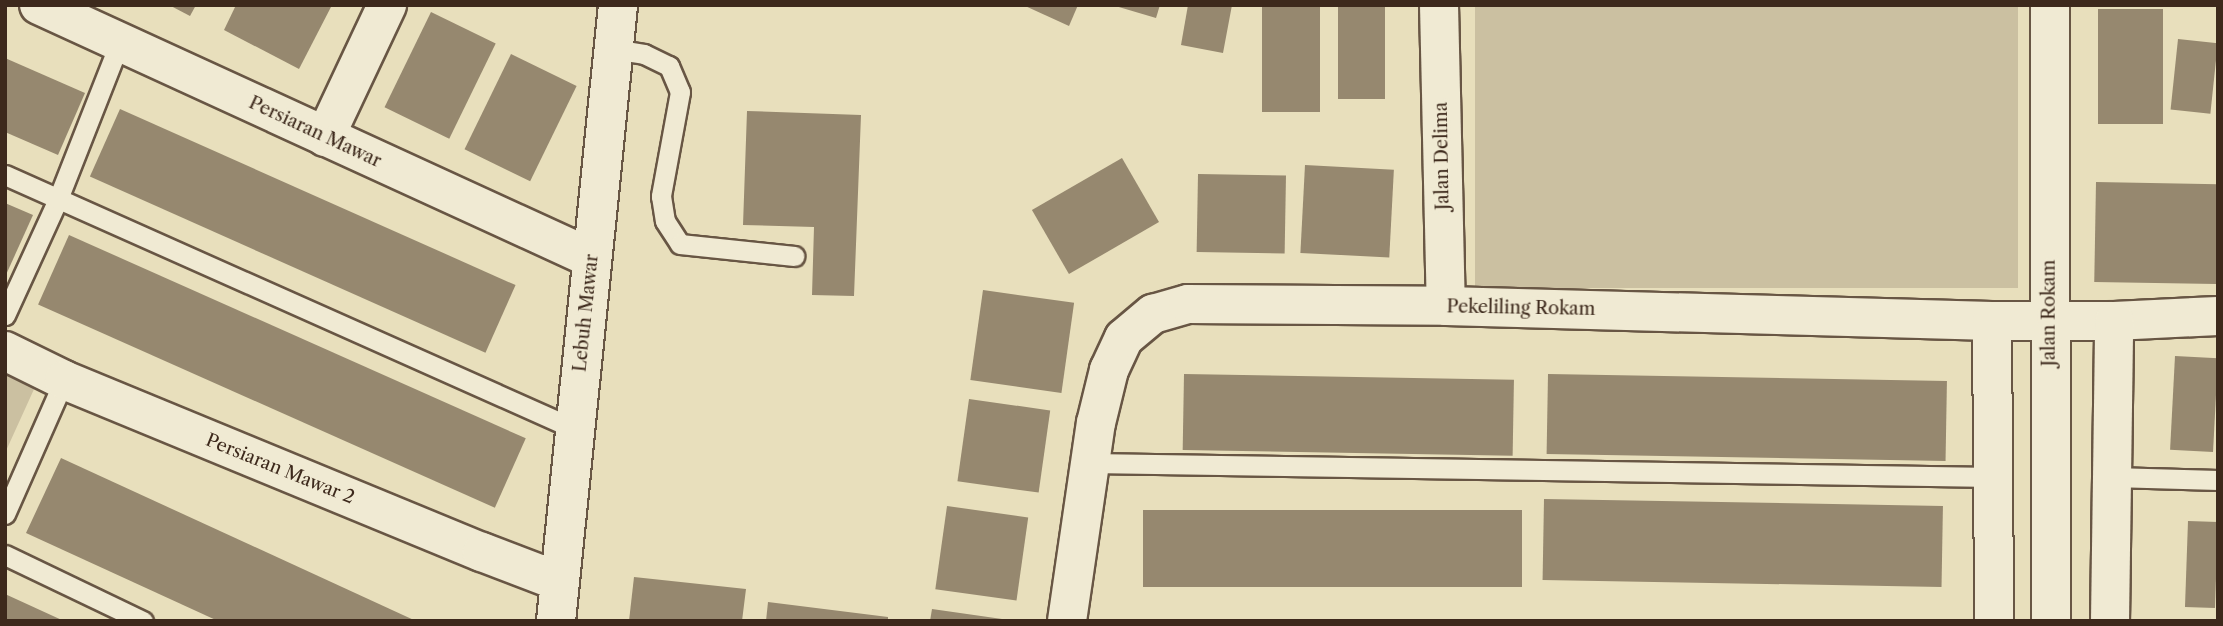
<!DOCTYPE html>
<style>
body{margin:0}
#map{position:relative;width:2223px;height:626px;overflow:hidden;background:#e8dfbc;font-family:"Libre Caslon Text",serif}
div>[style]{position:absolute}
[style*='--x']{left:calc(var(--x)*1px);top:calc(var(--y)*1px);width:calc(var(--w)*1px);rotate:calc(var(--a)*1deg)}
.green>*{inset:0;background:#cbc0a1;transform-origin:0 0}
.building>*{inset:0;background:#96886f;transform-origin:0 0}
.roads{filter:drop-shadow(2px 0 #685644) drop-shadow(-2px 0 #685644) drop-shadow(0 2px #685644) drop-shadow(0 -2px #685644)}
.service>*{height:19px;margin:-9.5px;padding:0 9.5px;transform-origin:9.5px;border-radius:9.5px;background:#f0ead3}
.minor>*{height:38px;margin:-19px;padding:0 19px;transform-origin:19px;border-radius:19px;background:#f0ead3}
.secondary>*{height:38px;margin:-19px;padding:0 19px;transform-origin:19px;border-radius:19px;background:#f0ead3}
span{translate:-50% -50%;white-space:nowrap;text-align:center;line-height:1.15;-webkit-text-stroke:6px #f0ead3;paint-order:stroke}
.street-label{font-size:18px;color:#3d291c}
.frame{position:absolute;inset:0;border:7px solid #3d291c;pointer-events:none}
</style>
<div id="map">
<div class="green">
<div style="left:1475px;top:5px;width:543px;height:283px"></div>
<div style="clip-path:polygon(5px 374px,35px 387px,5px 453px)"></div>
</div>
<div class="building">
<div style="clip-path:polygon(169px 5px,196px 5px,190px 16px)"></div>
<div style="clip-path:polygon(236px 5px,332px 5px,299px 69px,224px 30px)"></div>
<div style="clip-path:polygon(1023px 5px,1078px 5px,1069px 26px)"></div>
<div style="clip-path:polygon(1112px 5px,1160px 5px,1156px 18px)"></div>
<div style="clip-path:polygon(1188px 5px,1232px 5px,1223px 53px,1181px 45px)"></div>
<div style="left:1262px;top:5px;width:58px;height:107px"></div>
<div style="left:1338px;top:5px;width:47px;height:94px"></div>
<div style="left:2098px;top:9px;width:65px;height:115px"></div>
<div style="left:431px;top:12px;width:72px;height:106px;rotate:26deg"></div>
<div style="left:2178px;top:39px;width:40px;height:71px;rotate:6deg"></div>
<div style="left:511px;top:54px;width:73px;height:106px;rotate:26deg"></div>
<div style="clip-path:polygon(5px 58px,85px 93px,58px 155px,5px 132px)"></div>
<div style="left:120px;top:109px;width:433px;height:74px;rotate:24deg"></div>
<div style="clip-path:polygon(747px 111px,861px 115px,854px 296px,812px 295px,814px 227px,743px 225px)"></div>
<div style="left:1122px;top:158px;width:74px;height:104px;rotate:60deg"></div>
<div style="left:1305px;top:165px;width:89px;height:88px;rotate:3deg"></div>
<div style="left:1198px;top:174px;width:88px;height:78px;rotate:1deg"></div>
<div style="left:2096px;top:182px;width:122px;height:100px;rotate:1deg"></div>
<div style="clip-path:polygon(5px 203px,33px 215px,5px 277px)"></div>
<div style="left:69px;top:235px;width:500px;height:76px;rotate:24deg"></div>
<div style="left:983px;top:290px;width:92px;height:91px;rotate:8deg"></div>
<div style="left:2175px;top:356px;width:43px;height:94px;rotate:3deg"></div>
<div style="left:1184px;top:374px;width:330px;height:76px;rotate:1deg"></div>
<div style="left:1548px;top:374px;width:399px;height:80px;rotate:1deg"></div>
<div style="left:969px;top:399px;width:82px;height:83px;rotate:8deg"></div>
<div style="clip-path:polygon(61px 458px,416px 621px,218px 621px,26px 533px)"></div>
<div style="left:1544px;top:499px;width:399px;height:81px;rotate:1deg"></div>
<div style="left:947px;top:506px;width:82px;height:84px;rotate:8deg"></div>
<div style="left:1143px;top:510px;width:379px;height:77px"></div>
<div style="left:2188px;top:521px;width:30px;height:86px;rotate:2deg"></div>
<div style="clip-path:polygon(634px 577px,746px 589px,742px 621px,629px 621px)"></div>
<div style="clip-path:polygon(5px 594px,64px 621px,5px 621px)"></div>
<div style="clip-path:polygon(768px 602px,888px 617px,888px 621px,766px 621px)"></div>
<div style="clip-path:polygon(932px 609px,1002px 619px,1002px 621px,930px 621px)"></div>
</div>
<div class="roads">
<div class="service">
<div style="--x:613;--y:49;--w:31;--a:9"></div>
<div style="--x:644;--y:54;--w:28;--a:26"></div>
<div style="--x:669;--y:66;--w:28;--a:67"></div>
<div style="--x:680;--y:92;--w:106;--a:100.4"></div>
<div style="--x:661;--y:196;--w:25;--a:81"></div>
<div style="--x:665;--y:221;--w:27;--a:57"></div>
<div style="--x:680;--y:244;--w:115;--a:6"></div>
<div style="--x:5;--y:175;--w:624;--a:24.02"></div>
<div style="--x:5;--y:315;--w:128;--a:-65.4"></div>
<div style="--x:58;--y:199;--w:169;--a:-68.5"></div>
<div style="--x:1090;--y:463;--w:904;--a:0.89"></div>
<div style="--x:2112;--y:477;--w:106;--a:1.6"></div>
<div style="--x:5;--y:514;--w:146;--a:-66.2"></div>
<div style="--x:5;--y:555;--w:153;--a:25.6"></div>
</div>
<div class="minor">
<div style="--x:39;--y:5;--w:607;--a:24.62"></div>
<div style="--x:1439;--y:5;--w:301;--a:88.7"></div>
<div style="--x:325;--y:137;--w:146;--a:-64.8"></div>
<div style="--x:1992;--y:321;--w:300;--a:89.6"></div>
<div style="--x:5;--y:351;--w:66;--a:26.2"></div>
<div style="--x:64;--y:380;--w:452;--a:22.4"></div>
<div style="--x:482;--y:552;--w:81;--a:20.9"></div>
<div style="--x:556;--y:621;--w:619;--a:-84.25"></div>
<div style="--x:1067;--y:621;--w:200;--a:-81.7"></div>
<div style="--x:1096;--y:423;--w:55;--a:-76.2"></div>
<div style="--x:1109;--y:370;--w:35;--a:-65"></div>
<div style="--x:1124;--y:338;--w:38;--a:-40"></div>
<div style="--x:1153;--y:314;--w:36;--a:-16"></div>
<div style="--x:1188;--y:304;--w:258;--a:0.4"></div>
<div style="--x:1446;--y:306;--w:546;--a:1.57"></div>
<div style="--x:1992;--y:321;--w:122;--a:0"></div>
<div style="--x:2114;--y:321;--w:104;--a:-2.8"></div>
<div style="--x:2110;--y:621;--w:300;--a:-89.2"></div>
</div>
<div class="secondary">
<div style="--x:2050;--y:5;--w:616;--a:89.91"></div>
</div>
</div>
<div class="street-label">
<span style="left:315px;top:132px;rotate:25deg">Persiaran Mawar</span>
<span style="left:1442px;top:156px;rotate:-91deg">Jalan Delima</span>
<span style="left:1521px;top:308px;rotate:1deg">Pekeliling Rokam</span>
<span style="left:586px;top:313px;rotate:-84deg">Lebuh Mawar</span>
<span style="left:2049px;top:313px;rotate:-90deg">Jalan Rokam</span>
<span style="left:280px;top:469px;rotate:22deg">Persiaran Mawar 2</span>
</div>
<div class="frame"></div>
</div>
